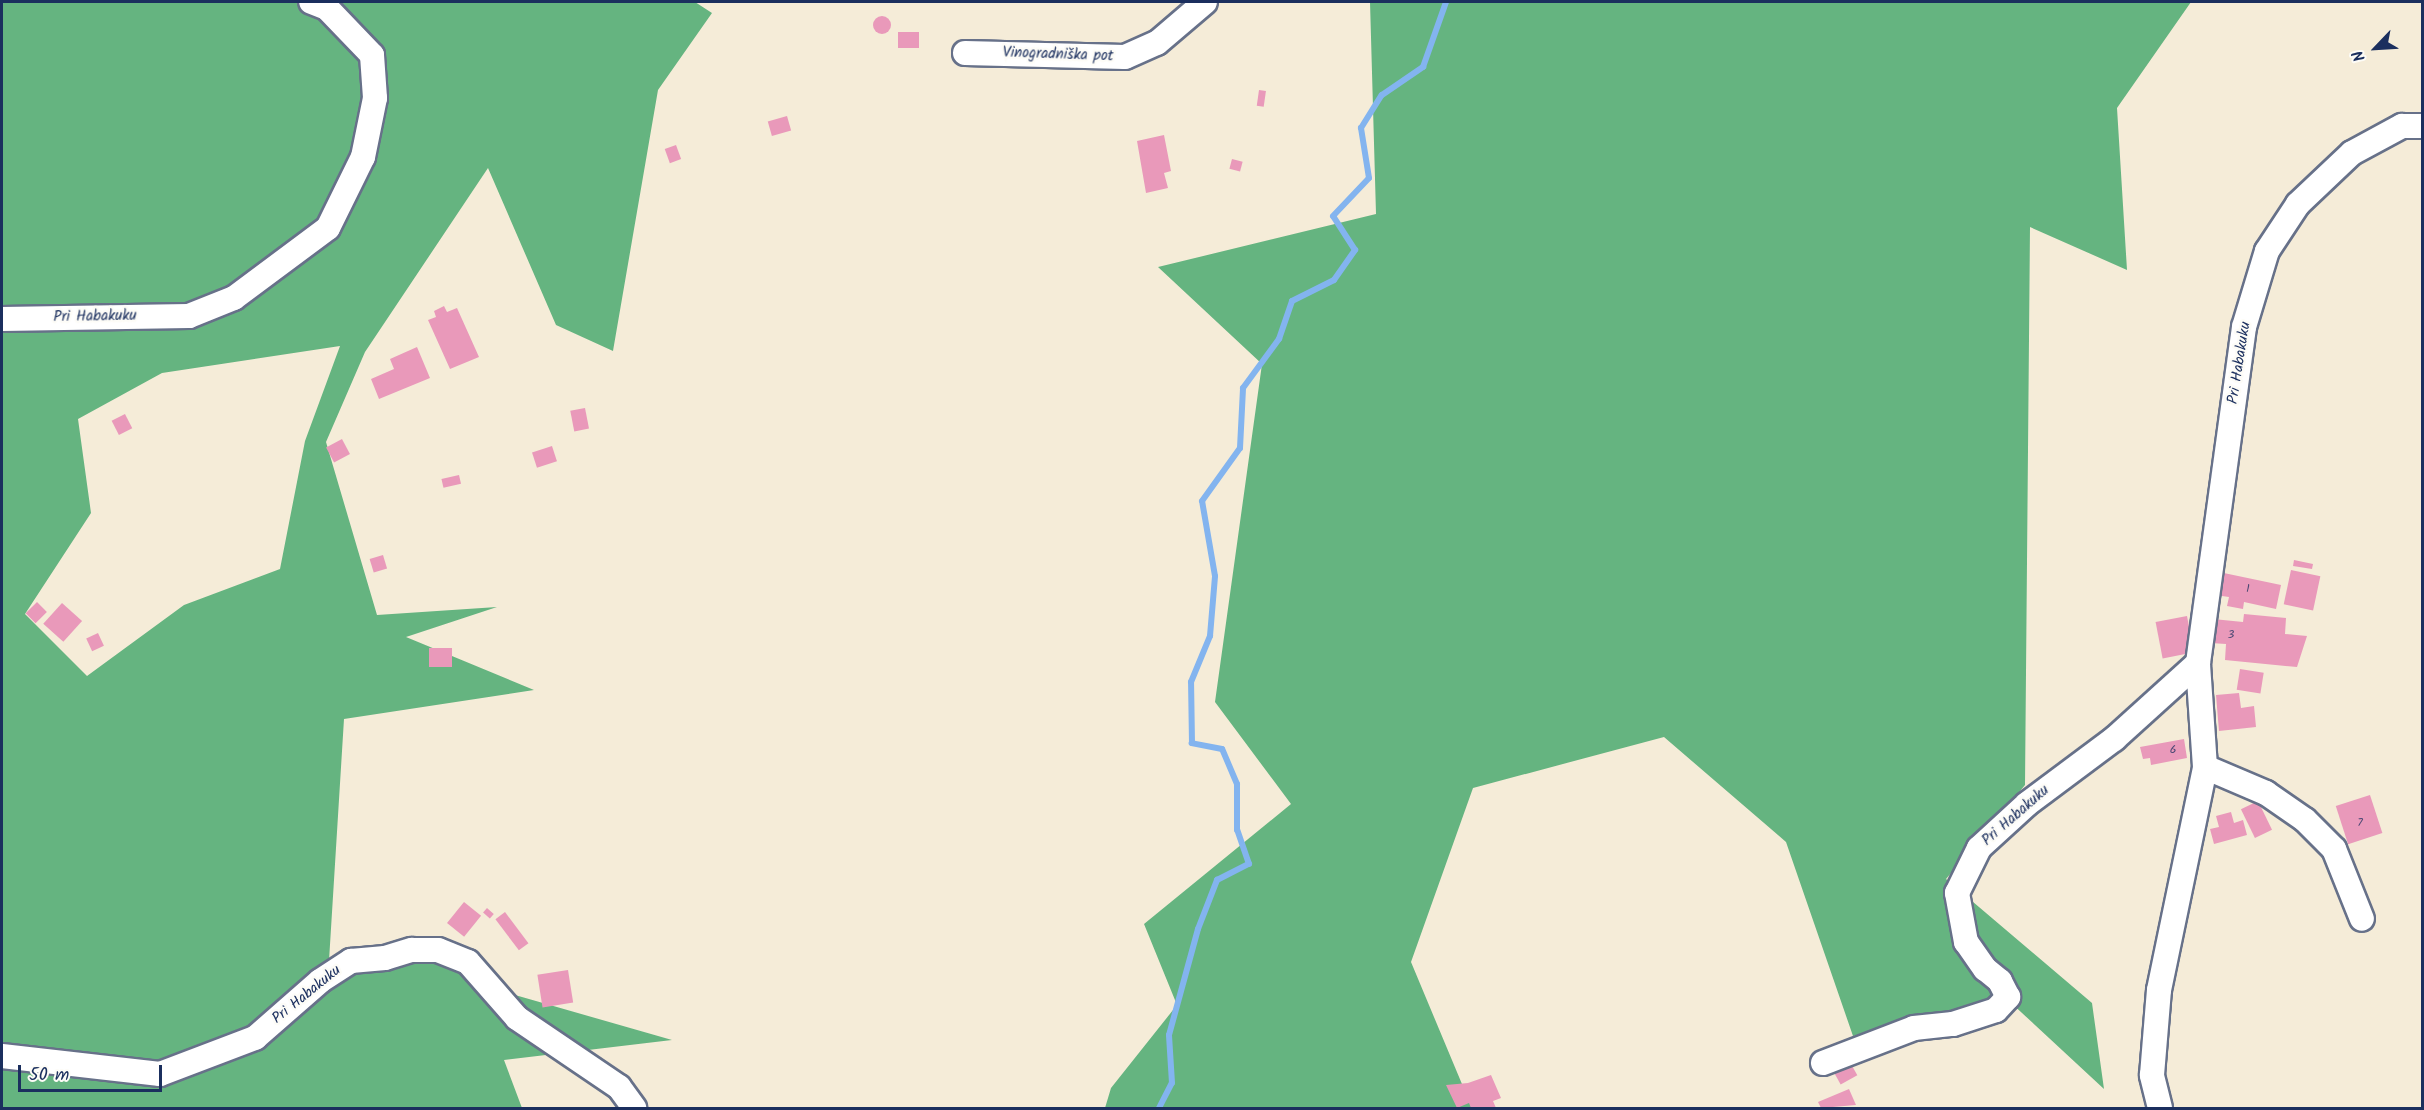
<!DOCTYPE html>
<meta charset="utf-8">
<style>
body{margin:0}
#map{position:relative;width:2424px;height:1110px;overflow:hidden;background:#f5ecd8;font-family:Kalam,sans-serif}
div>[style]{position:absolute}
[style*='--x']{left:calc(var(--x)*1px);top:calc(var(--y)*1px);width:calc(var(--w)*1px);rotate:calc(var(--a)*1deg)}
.forest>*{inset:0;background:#65b480}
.stream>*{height:6px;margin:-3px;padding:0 3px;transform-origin:3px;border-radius:3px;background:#83b4ef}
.building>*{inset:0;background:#e999ba;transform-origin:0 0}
.round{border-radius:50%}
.roads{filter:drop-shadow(2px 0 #677189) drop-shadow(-2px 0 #677189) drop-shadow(0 2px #677189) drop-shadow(0 -2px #677189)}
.minor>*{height:24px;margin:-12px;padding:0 12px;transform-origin:12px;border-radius:12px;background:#fff}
span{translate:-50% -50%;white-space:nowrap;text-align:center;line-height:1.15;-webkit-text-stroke:5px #fdfcf7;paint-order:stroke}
.number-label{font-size:12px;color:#4e4a75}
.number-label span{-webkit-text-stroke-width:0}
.street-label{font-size:15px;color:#1b2f5e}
.frame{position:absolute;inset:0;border:3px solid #1b2f5e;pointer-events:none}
.north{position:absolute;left:2346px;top:18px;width:60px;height:60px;-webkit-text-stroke:4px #fdfcf7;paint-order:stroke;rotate:245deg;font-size:16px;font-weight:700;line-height:24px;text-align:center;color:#1b2f5e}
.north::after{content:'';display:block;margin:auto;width:21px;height:27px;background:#1b2f5e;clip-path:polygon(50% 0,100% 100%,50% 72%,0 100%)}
.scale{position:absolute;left:18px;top:1065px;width:144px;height:27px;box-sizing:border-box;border:3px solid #1b2f5e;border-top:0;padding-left:8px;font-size:18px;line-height:21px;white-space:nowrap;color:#1b2f5e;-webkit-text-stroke:4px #fdfcf7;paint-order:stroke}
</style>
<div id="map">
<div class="forest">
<div style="clip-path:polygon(evenodd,2px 2px,695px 2px,712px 13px,658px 90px,613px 351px,556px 325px,488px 168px,365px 352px,326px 442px,377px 615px,497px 607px,406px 637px,534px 690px,344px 719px,328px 977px,409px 945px,515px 995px,672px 1040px,504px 1060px,522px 1108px,2px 1108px,2px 2px,340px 346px,305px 441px,280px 569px,184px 605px,87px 676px,25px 614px,91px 513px,78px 419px,162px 373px,340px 346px)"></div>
<div style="clip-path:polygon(1370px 2px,2191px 2px,2117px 108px,2127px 270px,2030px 227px,2025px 785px,1946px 879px,2092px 1003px,2104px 1089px,2008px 1000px,1853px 1036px,1786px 842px,1664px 737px,1473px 788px,1411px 962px,1472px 1108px,1105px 1108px,1111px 1088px,1177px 1005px,1144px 924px,1291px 804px,1215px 702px,1262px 364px,1158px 267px,1376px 214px)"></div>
</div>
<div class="stream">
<div style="--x:1159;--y:1108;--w:28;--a:-63"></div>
<div style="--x:1172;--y:1083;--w:48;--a:-93.6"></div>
<div style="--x:1169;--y:1035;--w:110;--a:-74.7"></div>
<div style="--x:1198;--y:929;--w:53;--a:-68.8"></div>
<div style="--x:1217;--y:880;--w:36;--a:-27"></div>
<div style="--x:1249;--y:864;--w:36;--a:-109"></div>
<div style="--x:1237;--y:830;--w:46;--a:-90"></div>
<div style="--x:1237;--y:784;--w:38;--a:-113"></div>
<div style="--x:1222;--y:749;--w:31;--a:-169"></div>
<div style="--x:1192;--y:743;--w:61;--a:-90.9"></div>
<div style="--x:1191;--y:682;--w:50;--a:-67.6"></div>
<div style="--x:1210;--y:636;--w:60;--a:-85.2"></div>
<div style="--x:1215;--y:576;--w:76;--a:-99.8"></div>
<div style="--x:1202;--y:501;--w:65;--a:-54.4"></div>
<div style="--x:1240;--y:448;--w:60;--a:-87.1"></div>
<div style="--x:1243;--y:388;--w:61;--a:-53.7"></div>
<div style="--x:1279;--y:339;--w:40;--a:-71.1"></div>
<div style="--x:1292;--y:301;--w:47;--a:-26.6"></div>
<div style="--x:1334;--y:280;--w:37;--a:-55"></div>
<div style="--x:1355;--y:250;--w:40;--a:-122.9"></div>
<div style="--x:1333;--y:216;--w:52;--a:-46.5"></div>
<div style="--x:1369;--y:178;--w:51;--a:-99.1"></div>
<div style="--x:1361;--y:128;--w:39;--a:-58"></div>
<div style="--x:1382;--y:95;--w:50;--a:-34.3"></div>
<div style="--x:1423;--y:67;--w:69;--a:-70.5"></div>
</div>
<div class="building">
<div class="round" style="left:873px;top:16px;width:18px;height:18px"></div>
<div style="left:898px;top:32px;width:21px;height:16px"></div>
<div style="left:1259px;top:90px;width:7px;height:16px;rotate:8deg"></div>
<div style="left:787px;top:116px;width:15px;height:20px;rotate:74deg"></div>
<div style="clip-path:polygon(1164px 135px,1171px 171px,1164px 173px,1168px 188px,1146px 193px,1137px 141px)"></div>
<div style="left:676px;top:145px;width:15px;height:12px;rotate:70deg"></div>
<div style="left:1232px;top:159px;width:11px;height:10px;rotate:15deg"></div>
<div style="clip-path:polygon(444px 306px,447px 312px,457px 308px,479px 357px,450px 369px,428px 320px,436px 317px,434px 311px)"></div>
<div style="clip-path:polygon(417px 347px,430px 378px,379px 399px,371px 379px,394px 369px,390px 359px)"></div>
<div style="left:585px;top:408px;width:21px;height:15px;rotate:79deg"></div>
<div style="left:125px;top:414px;width:16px;height:15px;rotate:63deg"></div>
<div style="left:342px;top:439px;width:17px;height:18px;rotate:62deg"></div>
<div style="left:552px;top:446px;width:16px;height:21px;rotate:72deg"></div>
<div style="left:459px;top:475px;width:9px;height:18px;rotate:77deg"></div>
<div style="left:383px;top:555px;width:14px;height:14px;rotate:73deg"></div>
<div style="clip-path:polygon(2294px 560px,2313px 564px,2312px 569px,2293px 566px)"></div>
<div style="left:2291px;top:570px;width:30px;height:35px;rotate:12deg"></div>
<div style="clip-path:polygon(2219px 572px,2281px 585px,2276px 609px,2244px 602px,2243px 609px,2227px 606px,2229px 597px,2215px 595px)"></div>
<div style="left:37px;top:602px;width:14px;height:16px;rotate:45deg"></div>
<div style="left:62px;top:603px;width:27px;height:28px;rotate:42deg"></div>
<div style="clip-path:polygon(2244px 614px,2286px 618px,2285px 634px,2307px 636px,2297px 667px,2225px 660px,2226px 644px,2210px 643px,2213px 619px,2243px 622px)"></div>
<div style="left:2187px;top:616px;width:37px;height:32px;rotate:79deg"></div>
<div style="left:98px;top:633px;width:14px;height:13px;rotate:65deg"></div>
<div style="left:429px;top:648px;width:23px;height:19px"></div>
<div style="left:2240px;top:669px;width:24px;height:21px;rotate:9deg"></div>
<div style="clip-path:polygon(2239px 693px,2241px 708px,2254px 706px,2256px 727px,2219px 731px,2216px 695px)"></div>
<div style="clip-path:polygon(2184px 739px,2187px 758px,2151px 765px,2150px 758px,2143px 759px,2140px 747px)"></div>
<div style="left:2370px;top:795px;width:40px;height:36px;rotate:72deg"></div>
<div style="left:2258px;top:801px;width:32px;height:19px;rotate:64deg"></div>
<div style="clip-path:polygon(2231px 812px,2234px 823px,2243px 820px,2247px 835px,2214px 844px,2210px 829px,2219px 827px,2216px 816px)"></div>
<div style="left:464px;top:902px;width:22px;height:27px;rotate:39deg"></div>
<div style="left:487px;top:908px;width:9px;height:6px;rotate:41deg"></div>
<div style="left:505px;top:912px;width:39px;height:12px;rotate:53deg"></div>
<div style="left:568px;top:970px;width:33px;height:31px;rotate:81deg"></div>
<div style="left:1851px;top:1064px;width:13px;height:19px;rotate:61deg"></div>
<div style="clip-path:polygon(1491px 1075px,1501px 1098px,1493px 1101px,1496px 1108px,1471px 1108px,1469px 1103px,1457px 1108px,1446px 1085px,1468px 1083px)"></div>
<div style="clip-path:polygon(1849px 1089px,1856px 1105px,1821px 1108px,1818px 1102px)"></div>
</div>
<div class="roads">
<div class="minor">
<div style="--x:965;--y:53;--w:160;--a:1.4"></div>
<div style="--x:1125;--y:57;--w:35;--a:-24"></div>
<div style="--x:1157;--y:43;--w:63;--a:-40.5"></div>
<div style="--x:2;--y:319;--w:187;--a:-0.9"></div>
<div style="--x:189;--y:316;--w:48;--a:-21.8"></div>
<div style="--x:234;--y:298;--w:117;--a:-36.7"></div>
<div style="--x:328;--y:228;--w:79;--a:-63.8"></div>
<div style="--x:363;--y:157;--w:60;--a:-78.5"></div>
<div style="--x:375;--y:98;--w:43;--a:-94"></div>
<div style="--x:372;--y:55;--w:65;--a:-133.8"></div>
<div style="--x:327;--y:8;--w:17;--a:-159"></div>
<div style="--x:2205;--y:767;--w:66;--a:23.1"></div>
<div style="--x:2266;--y:793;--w:47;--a:34.7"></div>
<div style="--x:2305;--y:820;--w:41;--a:45"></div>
<div style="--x:2334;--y:849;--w:75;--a:68.2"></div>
<div style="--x:2;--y:1056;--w:159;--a:6.5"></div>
<div style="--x:160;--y:1074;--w:102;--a:-20.8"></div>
<div style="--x:255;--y:1038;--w:86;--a:-41.2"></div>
<div style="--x:320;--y:981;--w:37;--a:-33"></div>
<div style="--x:351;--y:961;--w:34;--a:-5"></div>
<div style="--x:385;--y:958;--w:28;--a:-17"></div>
<div style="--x:412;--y:950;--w:26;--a:0"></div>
<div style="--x:438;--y:950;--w:32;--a:22"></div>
<div style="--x:468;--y:962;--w:74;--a:48.8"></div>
<div style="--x:517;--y:1018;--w:123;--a:34.1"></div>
<div style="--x:619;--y:1087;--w:26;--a:54"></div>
<div style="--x:1823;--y:1063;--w:97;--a:-21"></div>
<div style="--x:1914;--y:1028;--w:39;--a:-6"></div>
<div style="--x:1953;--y:1024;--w:45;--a:-18"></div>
<div style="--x:1996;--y:1010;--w:18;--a:-47"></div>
<div style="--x:2008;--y:997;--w:18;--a:-117"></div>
<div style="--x:2000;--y:981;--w:19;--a:-141"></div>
<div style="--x:1985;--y:969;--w:33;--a:-125"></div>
<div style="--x:1966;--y:942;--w:50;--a:-100.4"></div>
<div style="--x:1957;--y:893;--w:50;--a:-63.9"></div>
<div style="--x:1979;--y:848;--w:65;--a:-42.5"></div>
<div style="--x:2027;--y:804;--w:109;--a:-36.8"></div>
<div style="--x:2114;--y:739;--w:113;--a:-42.1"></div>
<div style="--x:2160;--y:1108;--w:34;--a:-104"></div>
<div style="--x:2152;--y:1075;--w:85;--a:-85.3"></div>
<div style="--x:2159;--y:990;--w:228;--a:-78.3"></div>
<div style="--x:2205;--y:767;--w:104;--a:-93.9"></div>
<div style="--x:2198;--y:663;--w:339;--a:-82.2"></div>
<div style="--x:2244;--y:327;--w:79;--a:-73.2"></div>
<div style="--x:2267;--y:251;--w:56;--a:-56.6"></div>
<div style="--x:2298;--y:204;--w:74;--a:-43.4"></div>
<div style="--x:2352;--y:153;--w:57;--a:-28.4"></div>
<div style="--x:2402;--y:126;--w:20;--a:0"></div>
</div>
</div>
<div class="number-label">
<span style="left:2248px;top:589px">1</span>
<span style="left:2231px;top:635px">3</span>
<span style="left:2173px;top:750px">6</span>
<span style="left:2360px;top:823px">7</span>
</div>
<div class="street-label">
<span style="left:1058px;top:55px;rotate:2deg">Vinogradniška pot</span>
<span style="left:95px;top:317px;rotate:-1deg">Pri Habakuku</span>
<span style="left:2240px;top:363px;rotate:-81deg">Pri Habakuku</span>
<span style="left:2016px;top:816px;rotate:-41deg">Pri Habakuku</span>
<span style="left:307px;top:995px;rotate:-39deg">Pri Habakuku</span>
</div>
<div class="frame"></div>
<div class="north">N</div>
<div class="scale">50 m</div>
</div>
